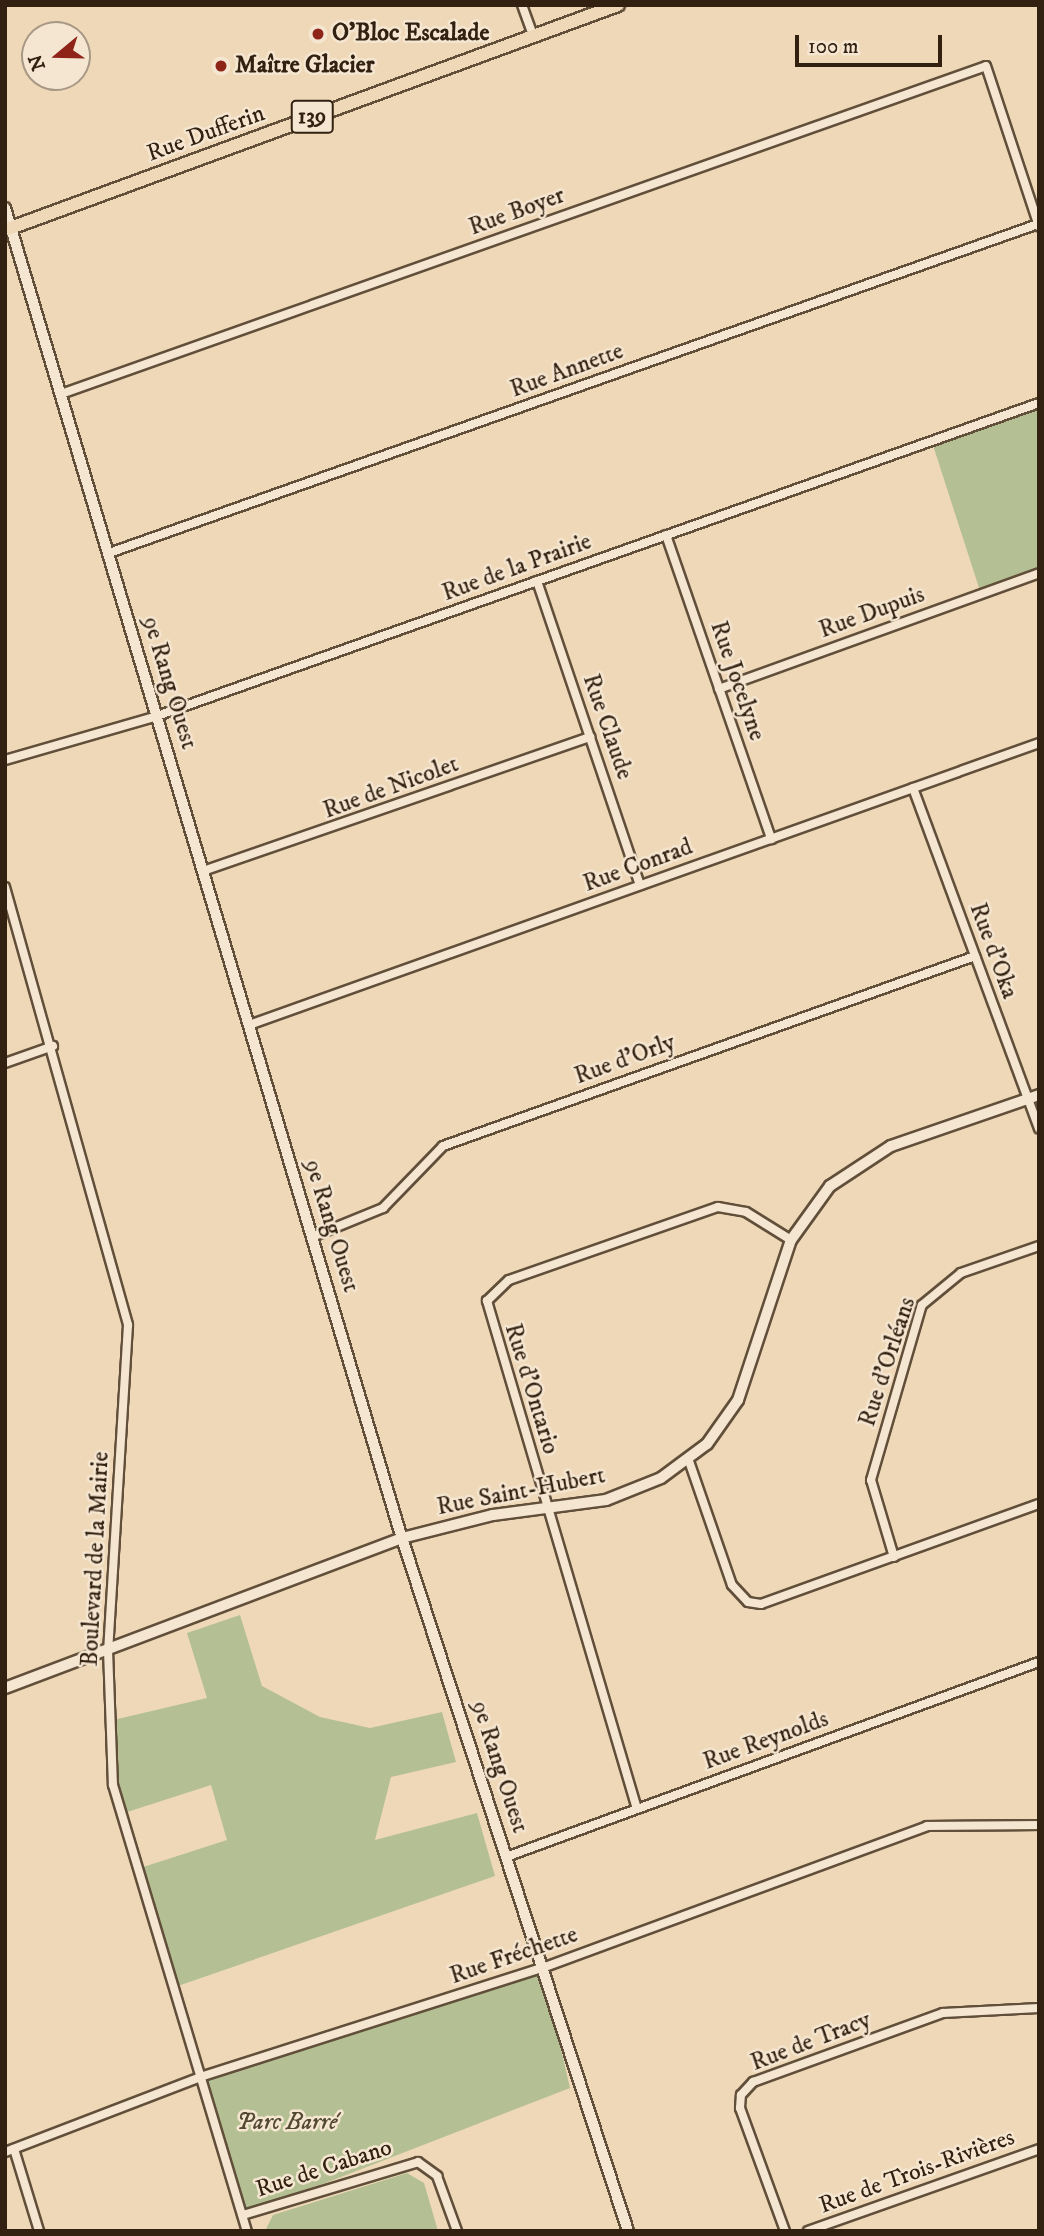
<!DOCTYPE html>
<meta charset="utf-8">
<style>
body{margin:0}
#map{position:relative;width:1044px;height:2236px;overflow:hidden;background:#efd8b8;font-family:"IM FELL DW Pica",serif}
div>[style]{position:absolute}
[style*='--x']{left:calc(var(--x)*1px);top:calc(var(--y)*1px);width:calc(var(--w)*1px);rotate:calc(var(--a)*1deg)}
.green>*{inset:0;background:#b4c093}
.roads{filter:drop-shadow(2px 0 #614f3a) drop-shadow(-2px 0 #614f3a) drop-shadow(0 2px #614f3a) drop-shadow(0 -2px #614f3a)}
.minor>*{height:8px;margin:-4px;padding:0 4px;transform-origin:4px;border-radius:4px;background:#f5e6d1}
.tertiary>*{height:10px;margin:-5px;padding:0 5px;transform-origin:5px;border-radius:5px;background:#f5e6d1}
.primary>*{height:12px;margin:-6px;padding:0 6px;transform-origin:6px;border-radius:6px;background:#efd8b8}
.dots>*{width:19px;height:19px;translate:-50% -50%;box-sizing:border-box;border:4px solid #f5e6d1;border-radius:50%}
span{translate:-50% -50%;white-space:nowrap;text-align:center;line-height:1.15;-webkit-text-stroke:5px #f5e6d1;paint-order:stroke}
.shield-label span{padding:2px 5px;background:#f5e6d1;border:2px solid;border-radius:5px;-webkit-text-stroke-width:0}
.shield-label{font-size:23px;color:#322110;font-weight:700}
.poi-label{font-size:24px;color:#322110;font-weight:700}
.left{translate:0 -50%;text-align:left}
.street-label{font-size:24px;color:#322110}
.park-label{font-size:24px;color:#524931;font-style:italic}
.frame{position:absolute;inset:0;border:7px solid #322110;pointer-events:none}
.north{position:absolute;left:21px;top:21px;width:70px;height:70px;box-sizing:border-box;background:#f5e6d1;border:2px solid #a79784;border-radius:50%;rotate:251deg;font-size:19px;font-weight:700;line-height:28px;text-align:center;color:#322110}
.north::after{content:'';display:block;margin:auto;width:24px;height:32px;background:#8f2418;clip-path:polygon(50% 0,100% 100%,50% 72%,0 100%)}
.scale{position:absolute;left:795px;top:35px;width:147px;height:32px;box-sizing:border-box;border:4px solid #322110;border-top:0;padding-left:9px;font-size:21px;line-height:24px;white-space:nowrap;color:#322110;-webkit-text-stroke:5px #f5e6d1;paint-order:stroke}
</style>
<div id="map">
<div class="green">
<div style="clip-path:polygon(1039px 397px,1039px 573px,981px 594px,930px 436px)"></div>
<div style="clip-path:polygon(240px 1615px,262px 1686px,320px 1717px,370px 1728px,442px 1712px,456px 1762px,391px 1777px,375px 1840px,477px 1813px,495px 1876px,175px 1987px,137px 1869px,227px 1840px,211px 1785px,121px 1814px,109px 1721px,207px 1698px,187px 1633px)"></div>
<div style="clip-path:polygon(542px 1968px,570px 2088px,243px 2215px,200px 2077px)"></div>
<div style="clip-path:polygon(407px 2173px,424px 2183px,438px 2231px,265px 2231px,273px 2215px)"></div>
</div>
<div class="roads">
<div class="minor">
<div style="--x:522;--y:5;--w:33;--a:70"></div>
<div style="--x:61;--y:394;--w:981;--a:-19.52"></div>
<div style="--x:986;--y:66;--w:169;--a:71.7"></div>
<div style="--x:666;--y:535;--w:322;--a:70.9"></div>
<div style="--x:109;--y:553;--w:986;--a:-19.5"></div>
<div style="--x:537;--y:581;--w:321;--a:71.3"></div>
<div style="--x:719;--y:689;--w:340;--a:-19.9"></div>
<div style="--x:5;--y:760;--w:158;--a:-16.1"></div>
<div style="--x:157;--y:716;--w:936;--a:-19.54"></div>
<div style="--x:913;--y:788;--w:363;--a:69.7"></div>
<div style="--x:203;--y:871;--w:410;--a:-19.1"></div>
<div style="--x:5;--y:887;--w:455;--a:74.3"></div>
<div style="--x:128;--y:1325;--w:326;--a:93.5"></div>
<div style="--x:108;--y:1650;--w:135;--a:87.9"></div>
<div style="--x:113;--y:1785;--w:466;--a:73.3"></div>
<div style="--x:249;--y:1025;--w:839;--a:-19.64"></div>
<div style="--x:5;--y:1063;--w:51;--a:-19.5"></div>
<div style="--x:312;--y:1237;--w:77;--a:-22.2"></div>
<div style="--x:383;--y:1208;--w:86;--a:-45.9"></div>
<div style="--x:443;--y:1146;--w:565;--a:-19.65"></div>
<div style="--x:689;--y:1461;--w:131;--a:70.9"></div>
<div style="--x:732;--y:1585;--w:23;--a:47"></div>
<div style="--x:748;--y:1602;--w:13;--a:9"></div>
<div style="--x:761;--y:1604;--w:295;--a:-19.8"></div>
<div style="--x:894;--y:1557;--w:80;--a:-106.6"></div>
<div style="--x:871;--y:1480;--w:182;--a:-73.8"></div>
<div style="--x:922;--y:1305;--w:50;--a:-39.4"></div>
<div style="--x:961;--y:1273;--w:83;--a:-19.1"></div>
<div style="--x:637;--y:1809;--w:530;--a:-106.45"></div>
<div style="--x:487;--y:1301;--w:30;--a:-44"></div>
<div style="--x:509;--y:1280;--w:221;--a:-19.3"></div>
<div style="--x:718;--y:1207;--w:28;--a:10"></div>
<div style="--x:746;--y:1212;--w:53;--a:31.9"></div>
<div style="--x:506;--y:1857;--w:568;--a:-20.1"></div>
<div style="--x:14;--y:2149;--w:86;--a:73"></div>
<div style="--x:5;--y:2152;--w:209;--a:-21"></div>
<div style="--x:200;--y:2077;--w:359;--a:-17.7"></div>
<div style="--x:542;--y:1968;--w:410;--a:-20.2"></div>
<div style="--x:927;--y:1826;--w:112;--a:-0.5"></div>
<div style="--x:243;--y:2215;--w:183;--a:-16.8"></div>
<div style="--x:418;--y:2162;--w:24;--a:36"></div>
<div style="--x:437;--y:2176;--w:59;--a:70"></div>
<div style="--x:785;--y:2231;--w:131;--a:-110.1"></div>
<div style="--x:740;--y:2108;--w:13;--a:-86"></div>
<div style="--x:741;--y:2095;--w:18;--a:-47"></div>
<div style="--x:753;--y:2082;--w:202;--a:-20"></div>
<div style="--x:943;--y:2013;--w:96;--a:-3"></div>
<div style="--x:808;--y:2231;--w:245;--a:-19.5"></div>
</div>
<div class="tertiary">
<div style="--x:5;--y:208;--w:1379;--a:73.39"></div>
<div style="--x:399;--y:1529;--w:738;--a:71.93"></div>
<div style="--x:5;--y:1688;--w:424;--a:-20.7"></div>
<div style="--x:402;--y:1538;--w:94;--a:-14.2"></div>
<div style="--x:493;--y:1515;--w:114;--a:-7.6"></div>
<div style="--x:606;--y:1500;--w:59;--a:-21.8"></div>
<div style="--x:661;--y:1478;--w:57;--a:-36.5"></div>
<div style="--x:707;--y:1444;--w:54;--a:-54.8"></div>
<div style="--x:738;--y:1400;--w:169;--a:-71.7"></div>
<div style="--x:791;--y:1240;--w:67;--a:-54.2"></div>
<div style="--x:830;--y:1186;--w:73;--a:-33.3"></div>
<div style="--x:891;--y:1146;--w:157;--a:-19"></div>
</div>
<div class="primary">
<div style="--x:5;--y:230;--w:653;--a:-20.16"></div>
</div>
</div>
<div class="dots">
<div style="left:318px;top:34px;background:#8f2418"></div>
<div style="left:221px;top:66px;background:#8f2418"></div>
</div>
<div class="shield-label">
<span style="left:312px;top:117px">139</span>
</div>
<div class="poi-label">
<span class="left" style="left:332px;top:34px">O'Bloc Escalade</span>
<span class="left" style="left:235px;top:66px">Maître Glacier</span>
</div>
<div class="street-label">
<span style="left:206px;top:134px;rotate:-20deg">Rue Dufferin</span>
<span style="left:517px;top:212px;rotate:-20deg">Rue Boyer</span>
<span style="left:567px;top:371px;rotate:-20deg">Rue Annette</span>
<span style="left:517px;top:568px;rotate:-20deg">Rue de la Prairie</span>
<span style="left:872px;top:613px;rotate:-20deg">Rue Dupuis</span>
<span style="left:737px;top:681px;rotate:71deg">Rue Jocelyne</span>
<span style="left:169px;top:683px;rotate:73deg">9e Rang Ouest</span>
<span style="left:607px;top:727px;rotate:71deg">Rue Claude</span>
<span style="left:391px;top:788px;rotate:-20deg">Rue de Nicolet</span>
<span style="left:638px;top:866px;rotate:-20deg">Rue Conrad</span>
<span style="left:993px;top:951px;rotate:70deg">Rue d'Oka</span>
<span style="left:625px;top:1060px;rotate:-20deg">Rue d'Orly</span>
<span style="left:331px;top:1226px;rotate:73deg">9e Rang Ouest</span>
<span style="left:888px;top:1362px;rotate:-72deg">Rue d'Orléans</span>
<span style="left:531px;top:1389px;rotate:73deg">Rue d'Ontario</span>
<span style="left:521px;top:1492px;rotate:-11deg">Rue Saint-Hubert</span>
<span style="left:96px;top:1559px;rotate:-87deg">Boulevard de la Mairie</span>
<span style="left:766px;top:1741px;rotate:-20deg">Rue Reynolds</span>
<span style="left:499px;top:1767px;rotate:72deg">9e Rang Ouest</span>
<span style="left:514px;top:1956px;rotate:-19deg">Rue Fréchette</span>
<span style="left:811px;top:2042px;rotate:-21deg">Rue de Tracy</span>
<span style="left:324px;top:2169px;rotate:-18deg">Rue de Cabano</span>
<span style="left:917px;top:2172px;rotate:-20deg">Rue de Trois-Rivières</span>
</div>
<div class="park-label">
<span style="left:287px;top:2123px">Parc Barré</span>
</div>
<div class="frame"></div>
<div class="north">N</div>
<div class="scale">100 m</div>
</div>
